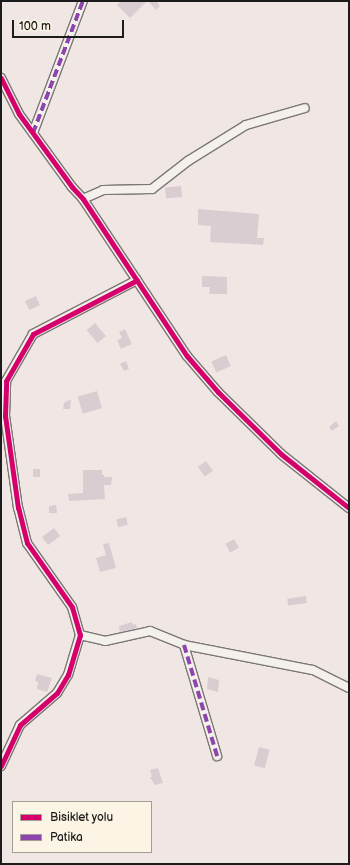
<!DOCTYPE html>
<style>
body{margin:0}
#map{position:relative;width:350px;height:865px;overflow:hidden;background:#f0e7e4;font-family:"Balsamiq Sans",sans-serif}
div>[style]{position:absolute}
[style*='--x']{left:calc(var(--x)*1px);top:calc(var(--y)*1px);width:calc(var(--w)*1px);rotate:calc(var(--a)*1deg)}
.building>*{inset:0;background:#dacdd1;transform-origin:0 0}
.roads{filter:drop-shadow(1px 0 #7b7776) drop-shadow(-1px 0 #7b7776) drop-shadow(0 1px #7b7776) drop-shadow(0 -1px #7b7776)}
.street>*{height:8px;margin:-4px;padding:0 4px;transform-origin:4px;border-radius:4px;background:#f4f0eb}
.quiet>*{height:4px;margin-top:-2px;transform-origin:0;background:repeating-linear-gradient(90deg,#8e44ad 0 8px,transparent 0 12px)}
.cycleway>*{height:5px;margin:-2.5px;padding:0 2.5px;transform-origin:2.5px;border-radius:2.5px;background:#d6006c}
span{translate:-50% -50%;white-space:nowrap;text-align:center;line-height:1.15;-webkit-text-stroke:3.5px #fcf5e5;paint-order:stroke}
.frame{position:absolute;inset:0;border:2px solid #1c1c1c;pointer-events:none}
.legend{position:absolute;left:12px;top:801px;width:140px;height:52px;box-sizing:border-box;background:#fcf5e5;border:1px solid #a29e95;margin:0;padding:5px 7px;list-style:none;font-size:12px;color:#1c1c1c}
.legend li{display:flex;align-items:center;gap:8px;height:20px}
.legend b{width:20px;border:1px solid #a29e95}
.scale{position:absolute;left:12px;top:20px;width:112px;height:18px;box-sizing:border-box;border:2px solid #1c1c1c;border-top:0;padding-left:5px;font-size:12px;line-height:14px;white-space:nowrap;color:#1c1c1c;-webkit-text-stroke:3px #fcf5e5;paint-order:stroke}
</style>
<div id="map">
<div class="building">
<div style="clip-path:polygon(121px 1px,147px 1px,130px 18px,117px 5px)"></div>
<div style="clip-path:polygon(148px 1px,156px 1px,160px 6px,156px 10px)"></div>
<div style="left:181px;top:186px;width:11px;height:16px;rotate:85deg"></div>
<div style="clip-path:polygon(198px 209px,259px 214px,257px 238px,264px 238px,263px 245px,210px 242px,211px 226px,198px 225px)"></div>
<div style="clip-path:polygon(202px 276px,227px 277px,227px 294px,209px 294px,210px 287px,202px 287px)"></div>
<div style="left:36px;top:296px;width:10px;height:12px;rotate:66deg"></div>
<div style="left:95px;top:323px;width:17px;height:11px;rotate:50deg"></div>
<div style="clip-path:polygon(125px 329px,132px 344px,121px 349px,117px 340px,122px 338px,119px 332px)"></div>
<div style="left:226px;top:355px;width:12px;height:16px;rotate:66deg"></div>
<div style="clip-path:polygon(126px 361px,129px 369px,124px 371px,120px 364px)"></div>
<div style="left:97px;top:391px;width:18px;height:20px;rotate:74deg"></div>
<div style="clip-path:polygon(71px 399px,70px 409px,63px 409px,64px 403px)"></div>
<div style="clip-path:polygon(336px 421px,339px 426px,332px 431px,329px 427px)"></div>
<div style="left:206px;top:461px;width:12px;height:10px;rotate:55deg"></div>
<div style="left:33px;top:469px;width:7px;height:8px"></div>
<div style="clip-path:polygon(83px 470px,102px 470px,102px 475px,104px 475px,104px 477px,112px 477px,111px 485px,104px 485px,105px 499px,69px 501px,68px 494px,83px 493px)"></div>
<div style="clip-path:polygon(56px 505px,57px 513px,49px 513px,49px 506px)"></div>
<div style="left:126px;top:517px;width:8px;height:10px;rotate:76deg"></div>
<div style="left:54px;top:528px;width:10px;height:15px;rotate:53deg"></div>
<div style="left:234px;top:539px;width:10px;height:10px;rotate:61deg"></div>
<div style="clip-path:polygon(109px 543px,116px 568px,100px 572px,96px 558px,106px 555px,103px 544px)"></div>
<div style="left:306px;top:596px;width:7px;height:19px;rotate:82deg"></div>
<div style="clip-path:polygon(132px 622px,133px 625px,136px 624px,137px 628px,120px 632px,119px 626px)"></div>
<div style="clip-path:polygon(37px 674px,52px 678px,47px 692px,37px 689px,38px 682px,35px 681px)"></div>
<div style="clip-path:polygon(208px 677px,219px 680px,218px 692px,207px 689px)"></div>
<div style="left:259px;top:747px;width:11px;height:19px;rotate:15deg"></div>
<div style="clip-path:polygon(158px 768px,163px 783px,155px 785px,150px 777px,152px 777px,150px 770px)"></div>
</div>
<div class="roads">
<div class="street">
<div style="--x:1;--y:78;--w:40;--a:63.4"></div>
<div style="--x:19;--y:114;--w:90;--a:54"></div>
<div style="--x:72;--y:187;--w:16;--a:47"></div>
<div style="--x:83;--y:199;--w:188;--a:56.5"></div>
<div style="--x:187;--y:356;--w:48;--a:49.3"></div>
<div style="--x:218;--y:392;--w:88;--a:44.5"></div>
<div style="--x:281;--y:454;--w:87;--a:38.5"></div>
<div style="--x:33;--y:133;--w:141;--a:-69.3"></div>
<div style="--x:83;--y:199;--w:22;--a:-24"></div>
<div style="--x:103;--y:190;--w:49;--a:-1.2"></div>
<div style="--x:152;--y:189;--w:46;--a:-37.9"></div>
<div style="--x:188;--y:161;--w:68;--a:-31.8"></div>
<div style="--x:246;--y:125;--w:61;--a:-16.1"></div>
<div style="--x:80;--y:635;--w:26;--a:13"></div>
<div style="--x:105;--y:641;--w:46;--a:-12.5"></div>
<div style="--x:150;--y:631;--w:37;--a:22"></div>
<div style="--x:184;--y:645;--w:131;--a:11"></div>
<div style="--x:313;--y:670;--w:40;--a:26.6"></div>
<div style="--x:184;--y:645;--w:116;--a:73.4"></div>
<div style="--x:1;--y:766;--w:45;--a:-65.1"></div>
<div style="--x:20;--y:725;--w:49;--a:-40.9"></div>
<div style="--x:57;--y:693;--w:21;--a:-59"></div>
<div style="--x:68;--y:675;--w:42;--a:-73.3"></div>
<div style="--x:80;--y:635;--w:29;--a:-106"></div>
<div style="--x:72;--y:607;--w:78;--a:-125.1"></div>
<div style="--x:27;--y:543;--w:36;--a:-104"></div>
<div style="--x:18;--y:508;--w:93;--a:-98"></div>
<div style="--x:5;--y:416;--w:35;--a:-88"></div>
<div style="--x:6;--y:381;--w:54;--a:-60.1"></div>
<div style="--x:33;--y:334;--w:117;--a:-27.4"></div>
</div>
</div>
<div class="quiet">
<div style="--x:33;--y:133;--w:141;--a:-69.3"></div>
<div style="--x:184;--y:645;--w:116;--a:73.4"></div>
</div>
<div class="cycleway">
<div style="--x:1;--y:78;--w:40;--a:63.4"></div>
<div style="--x:19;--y:114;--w:90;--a:54"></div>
<div style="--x:72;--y:187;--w:16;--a:47"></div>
<div style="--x:83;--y:199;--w:188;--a:56.5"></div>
<div style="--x:187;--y:356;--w:48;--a:49.3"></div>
<div style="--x:218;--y:392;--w:88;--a:44.5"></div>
<div style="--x:281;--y:454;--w:87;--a:38.5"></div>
<div style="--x:1;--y:766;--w:45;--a:-65.1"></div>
<div style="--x:20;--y:725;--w:49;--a:-40.9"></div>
<div style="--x:57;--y:693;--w:21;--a:-59"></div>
<div style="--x:68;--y:675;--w:42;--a:-73.3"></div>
<div style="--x:80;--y:635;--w:29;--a:-106"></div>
<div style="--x:72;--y:607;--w:78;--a:-125.1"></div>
<div style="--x:27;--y:543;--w:36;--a:-104"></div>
<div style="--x:18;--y:508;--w:93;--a:-98"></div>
<div style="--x:5;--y:416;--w:35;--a:-88"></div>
<div style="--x:6;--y:381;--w:54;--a:-60.1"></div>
<div style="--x:33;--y:334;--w:117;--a:-27.4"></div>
</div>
<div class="frame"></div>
<ul class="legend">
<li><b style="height:5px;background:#d6006c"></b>Bisiklet yolu</li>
<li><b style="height:5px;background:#8e44ad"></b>Patika</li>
</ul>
<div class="scale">100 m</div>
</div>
